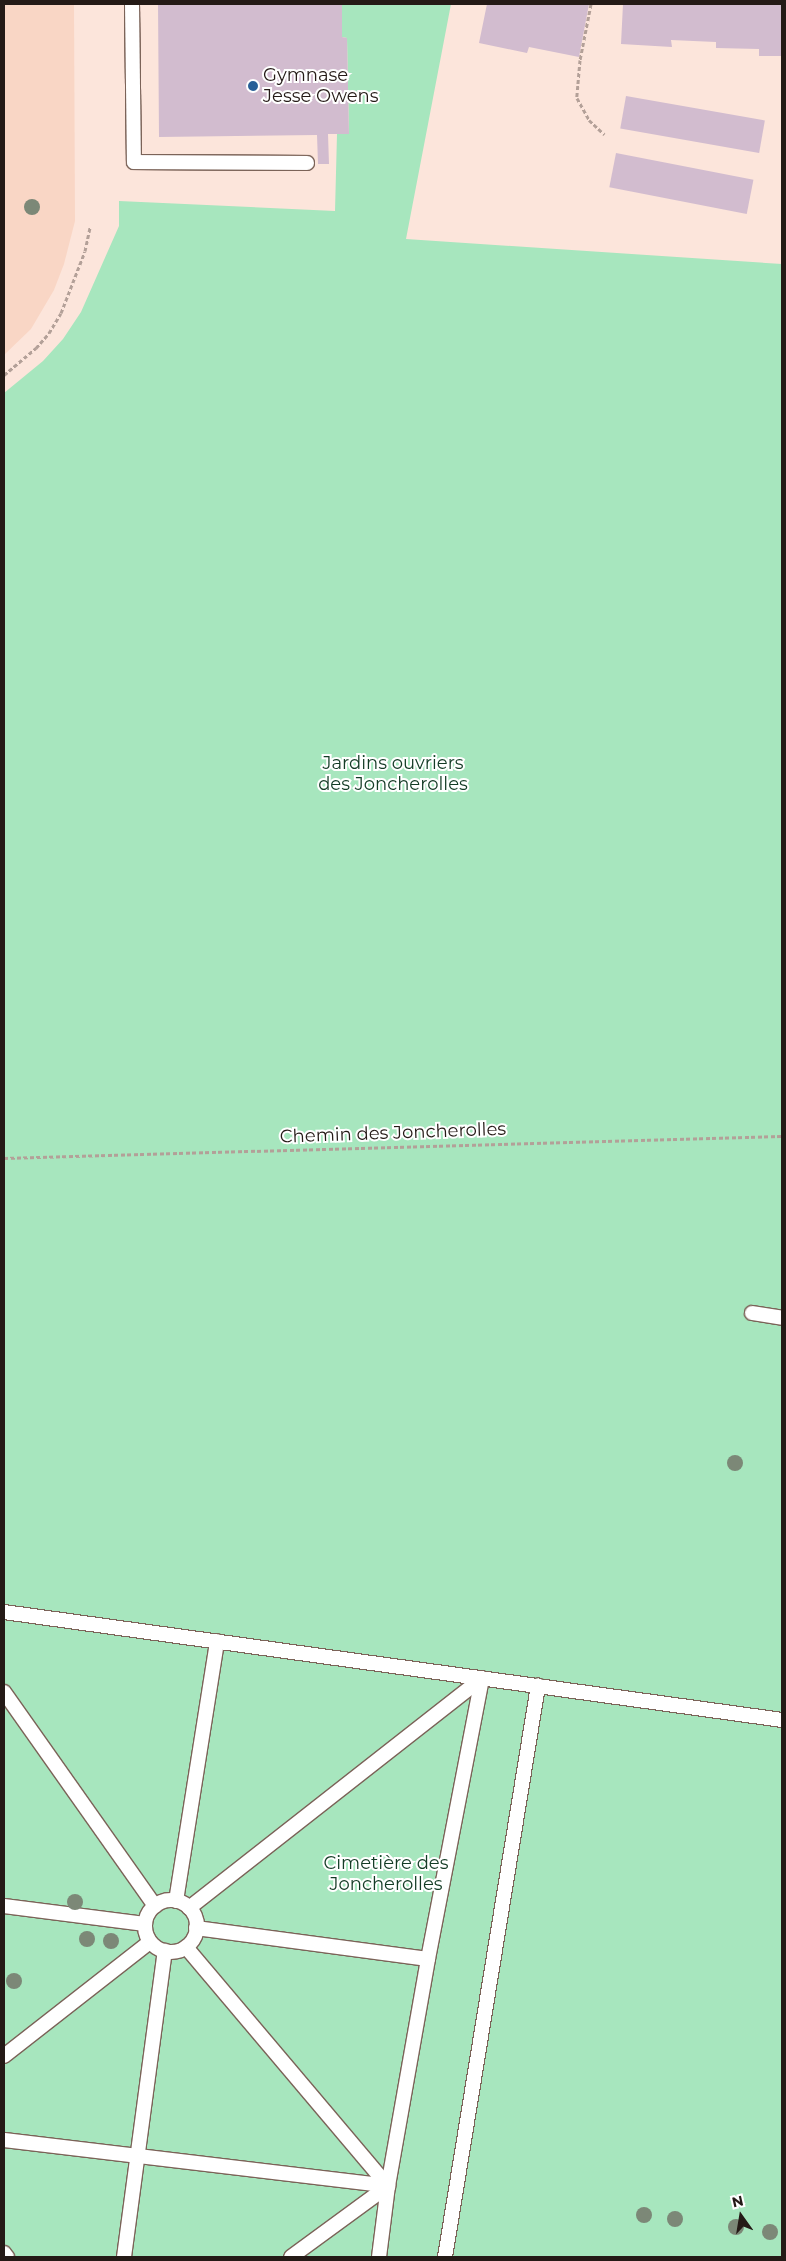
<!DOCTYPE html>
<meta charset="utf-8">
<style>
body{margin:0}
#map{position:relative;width:786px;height:2261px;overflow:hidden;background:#fce5db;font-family:Montserrat,sans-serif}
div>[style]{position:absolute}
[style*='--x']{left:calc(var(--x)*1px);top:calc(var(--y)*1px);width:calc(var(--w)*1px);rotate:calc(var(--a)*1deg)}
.built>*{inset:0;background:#f9d6c5}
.green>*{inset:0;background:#a7e6be}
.building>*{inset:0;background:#d2bccf;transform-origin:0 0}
.path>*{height:3px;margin-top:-1.5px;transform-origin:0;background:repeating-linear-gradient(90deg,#b3a098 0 4px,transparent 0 6.5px)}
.roads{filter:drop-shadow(1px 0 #7b6358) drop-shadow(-1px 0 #7b6358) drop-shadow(0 1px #7b6358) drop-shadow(0 -1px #7b6358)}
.lane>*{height:14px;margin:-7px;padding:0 7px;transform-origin:7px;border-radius:7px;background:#fff}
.lane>.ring{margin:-7px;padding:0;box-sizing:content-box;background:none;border:14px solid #fff;border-radius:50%}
.trees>*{width:16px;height:16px;margin:-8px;border-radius:50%;background:#7c8877}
.dots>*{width:14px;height:14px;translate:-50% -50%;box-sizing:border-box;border:2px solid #fff;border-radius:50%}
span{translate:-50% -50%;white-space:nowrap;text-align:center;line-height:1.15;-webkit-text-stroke:4px #fff;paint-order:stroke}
.poi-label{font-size:18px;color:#241a16}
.left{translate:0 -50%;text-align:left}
.park-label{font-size:18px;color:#133b25}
.street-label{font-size:18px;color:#241a16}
.frame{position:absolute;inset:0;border:5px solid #241a16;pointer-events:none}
.north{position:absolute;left:716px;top:2191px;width:50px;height:50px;-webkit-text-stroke:4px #fff;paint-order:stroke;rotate:347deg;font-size:14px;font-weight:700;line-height:20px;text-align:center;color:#241a16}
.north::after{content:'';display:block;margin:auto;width:18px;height:22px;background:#241a16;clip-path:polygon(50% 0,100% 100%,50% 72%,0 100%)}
</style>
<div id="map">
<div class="built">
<div style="clip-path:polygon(4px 4px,74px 4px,75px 221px,64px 264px,54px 290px,31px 329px,4px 355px)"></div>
</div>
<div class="green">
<div style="clip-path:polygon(342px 4px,451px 4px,406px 239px,782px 264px,782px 2257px,4px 2257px,4px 393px,43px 361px,63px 339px,81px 312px,119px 226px,119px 201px,335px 211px,337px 134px,349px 133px,347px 38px,342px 37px)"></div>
</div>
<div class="building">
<div style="clip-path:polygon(158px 4px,342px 4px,342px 37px,347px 38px,349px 134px,328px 134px,329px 164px,318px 164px,317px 135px,159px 137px)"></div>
<div style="clip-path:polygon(487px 4px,589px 4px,579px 57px,529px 47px,527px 53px,479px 43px)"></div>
<div style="clip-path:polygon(623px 4px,782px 4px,782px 56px,759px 56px,759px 49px,716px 48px,716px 42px,671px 40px,672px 47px,621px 44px)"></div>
<div style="left:626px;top:96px;width:141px;height:33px;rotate:10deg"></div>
<div style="left:616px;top:153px;width:140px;height:35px;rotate:11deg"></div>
</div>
<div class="path">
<div style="--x:591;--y:4;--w:57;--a:101.1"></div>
<div style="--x:580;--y:60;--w:38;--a:95"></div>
<div style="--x:577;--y:98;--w:25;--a:61"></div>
<div style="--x:589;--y:120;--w:21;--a:43"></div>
<div style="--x:4;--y:375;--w:42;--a:-40.2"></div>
<div style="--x:36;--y:348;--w:20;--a:-49"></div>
<div style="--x:49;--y:333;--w:23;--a:-59"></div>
<div style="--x:61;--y:313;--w:66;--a:-68.8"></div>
<div style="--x:85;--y:251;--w:24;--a:-78"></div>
<div style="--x:4;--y:1158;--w:778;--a:-1.62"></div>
</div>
<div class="roads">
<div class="lane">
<div style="--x:132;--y:4;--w:158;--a:89.3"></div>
<div style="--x:134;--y:162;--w:173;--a:0.3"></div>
<div style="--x:752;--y:1313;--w:30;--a:9"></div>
<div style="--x:4;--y:1612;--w:785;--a:7.9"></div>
<div style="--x:4;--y:1692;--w:262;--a:54.8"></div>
<div class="ring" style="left:145px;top:1900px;width:38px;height:38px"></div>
<div style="--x:176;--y:1901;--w:263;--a:-81"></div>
<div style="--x:4;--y:1906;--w:142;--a:7.3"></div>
<div style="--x:189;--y:1908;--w:372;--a:-38.1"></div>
<div style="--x:196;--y:1928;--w:234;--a:7.6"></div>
<div style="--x:428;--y:1959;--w:286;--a:-79.1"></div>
<div style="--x:186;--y:1947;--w:313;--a:49.8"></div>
<div style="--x:4;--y:2056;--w:185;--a:-38"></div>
<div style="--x:4;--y:2140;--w:387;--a:6.8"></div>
<div style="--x:388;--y:2186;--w:120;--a:143.8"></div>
<div style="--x:4;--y:2253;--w:5;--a:53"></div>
<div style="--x:124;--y:2257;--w:309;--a:-82.4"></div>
<div style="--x:379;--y:2257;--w:72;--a:-82.8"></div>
<div style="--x:388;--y:2186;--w:230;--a:-80"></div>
<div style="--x:445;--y:2257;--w:579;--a:-80.75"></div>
</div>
</div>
<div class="trees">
<div style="left:32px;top:207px"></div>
<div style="left:735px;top:1463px"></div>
<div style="left:75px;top:1902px"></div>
<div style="left:87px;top:1939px"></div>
<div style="left:111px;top:1941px"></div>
<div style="left:14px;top:1981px"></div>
<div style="left:644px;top:2215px"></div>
<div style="left:675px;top:2219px"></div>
<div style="left:736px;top:2227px"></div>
<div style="left:770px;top:2232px"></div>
</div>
<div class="dots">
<div style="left:253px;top:86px;background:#285f97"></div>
</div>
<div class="poi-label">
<span class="left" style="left:263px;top:86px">Gymnase<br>Jesse Owens</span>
</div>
<div class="park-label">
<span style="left:393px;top:774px">Jardins ouvriers<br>des Joncherolles</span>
<span style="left:386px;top:1874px">Cimetière des<br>Joncherolles</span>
</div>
<div class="street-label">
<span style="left:393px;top:1133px;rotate:-2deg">Chemin des Joncherolles</span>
</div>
<div class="frame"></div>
<div class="north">N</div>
</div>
